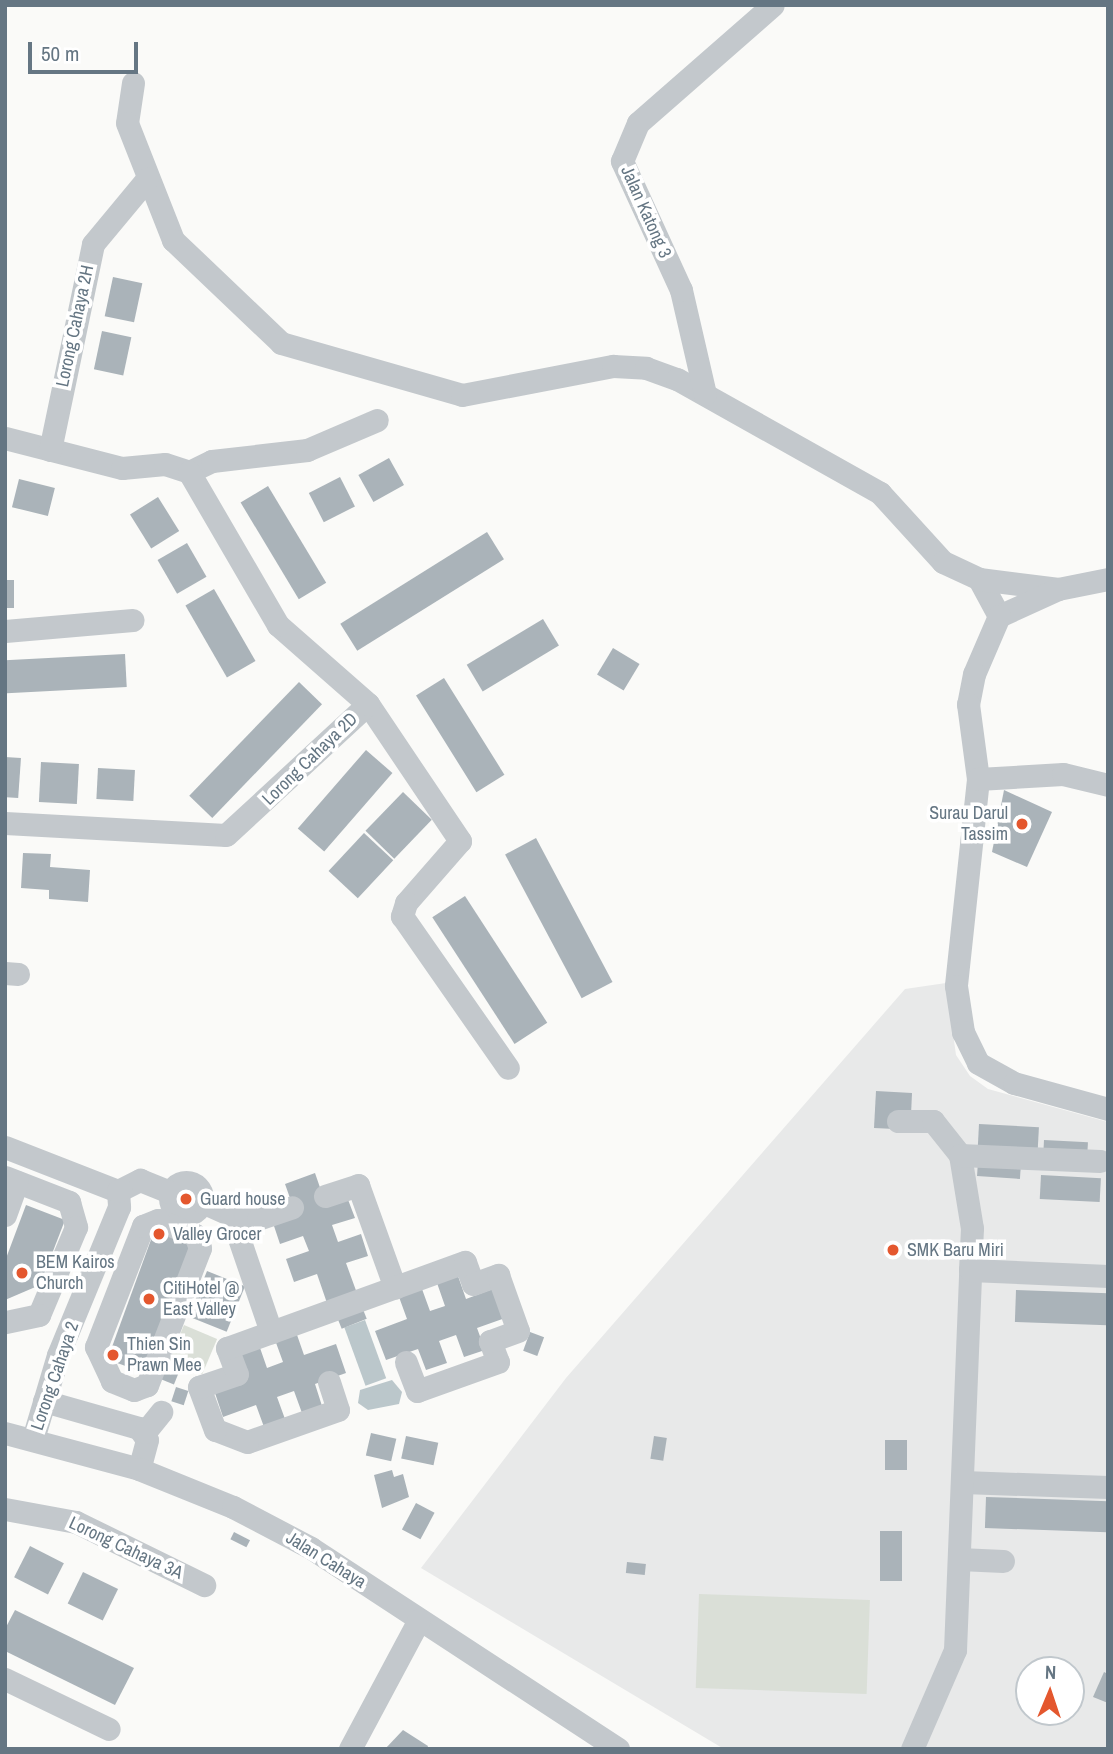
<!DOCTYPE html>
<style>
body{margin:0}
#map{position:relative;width:1113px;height:1754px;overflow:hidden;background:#fafaf8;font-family:"Archivo Narrow",sans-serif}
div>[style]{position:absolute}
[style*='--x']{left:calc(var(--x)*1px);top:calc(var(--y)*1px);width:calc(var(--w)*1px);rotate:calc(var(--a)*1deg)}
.built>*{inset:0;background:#e8e9e9}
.green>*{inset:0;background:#dadfd7;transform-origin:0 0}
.water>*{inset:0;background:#bbc7cb;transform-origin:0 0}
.building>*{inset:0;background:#aab3b9;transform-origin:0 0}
.minor>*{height:23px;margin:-11.5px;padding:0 11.5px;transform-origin:11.5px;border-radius:11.5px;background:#c3c8cc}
.minor>.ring{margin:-11.5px;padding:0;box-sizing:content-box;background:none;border:23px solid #c3c8cc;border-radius:50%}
.dots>*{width:19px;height:19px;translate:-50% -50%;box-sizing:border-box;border:4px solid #fff;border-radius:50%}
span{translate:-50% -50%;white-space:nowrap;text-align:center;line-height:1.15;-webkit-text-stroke:7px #fff;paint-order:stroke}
.street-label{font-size:18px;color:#657683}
.poi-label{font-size:18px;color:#657683}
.right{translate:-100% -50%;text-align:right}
.left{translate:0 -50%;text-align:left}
.frame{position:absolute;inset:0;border:7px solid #657683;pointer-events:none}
.north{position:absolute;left:1015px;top:1656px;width:70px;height:70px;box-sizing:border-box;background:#fff;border:2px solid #c1c8cd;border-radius:50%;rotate:2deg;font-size:19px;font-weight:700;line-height:28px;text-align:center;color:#657683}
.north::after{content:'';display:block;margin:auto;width:24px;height:32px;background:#e4572e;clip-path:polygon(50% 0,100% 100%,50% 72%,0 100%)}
.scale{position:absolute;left:28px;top:42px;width:110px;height:32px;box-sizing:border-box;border:4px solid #657683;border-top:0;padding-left:9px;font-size:21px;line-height:24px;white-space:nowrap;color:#657683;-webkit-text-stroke:5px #fff;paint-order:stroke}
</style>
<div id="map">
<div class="built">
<div style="clip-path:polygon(evenodd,946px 983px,956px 1055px,970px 1076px,988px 1089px,1108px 1122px,1108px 1749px,724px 1749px,421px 1568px,566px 1378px,905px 989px,946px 983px,1029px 1670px,1071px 1670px,1071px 1712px,1029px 1712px,1029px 1670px)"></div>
</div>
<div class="green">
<div style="left:184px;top:1325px;width:36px;height:38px;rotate:23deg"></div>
<div style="left:699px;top:1594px;width:171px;height:94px;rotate:2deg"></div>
</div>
<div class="water">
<div style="left:365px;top:1320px;width:62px;height:22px;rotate:70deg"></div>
<div style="clip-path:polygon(392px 1380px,402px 1392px,399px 1404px,368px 1410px,358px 1403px,360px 1390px)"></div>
</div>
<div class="building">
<div style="left:113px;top:277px;width:30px;height:40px;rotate:12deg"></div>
<div style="left:102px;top:331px;width:30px;height:39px;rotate:12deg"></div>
<div style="left:389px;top:458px;width:31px;height:35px;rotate:61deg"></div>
<div style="left:340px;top:477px;width:33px;height:35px;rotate:63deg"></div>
<div style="left:19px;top:479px;width:37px;height:29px;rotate:14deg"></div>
<div style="left:268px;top:486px;width:113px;height:32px;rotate:59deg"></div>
<div style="left:158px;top:497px;width:40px;height:33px;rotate:58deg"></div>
<div style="left:487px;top:532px;width:32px;height:173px;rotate:58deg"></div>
<div style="left:187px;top:543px;width:39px;height:34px;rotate:60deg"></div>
<div style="left:5px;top:580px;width:9px;height:28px"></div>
<div style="left:214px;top:589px;width:83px;height:33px;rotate:60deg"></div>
<div style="left:543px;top:619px;width:31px;height:89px;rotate:59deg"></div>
<div style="left:613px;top:648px;width:31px;height:31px;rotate:31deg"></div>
<div style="left:125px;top:654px;width:33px;height:120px;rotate:87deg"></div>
<div style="left:444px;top:678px;width:114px;height:33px;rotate:58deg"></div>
<div style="left:299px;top:682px;width:32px;height:158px;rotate:44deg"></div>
<div style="left:366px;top:750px;width:35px;height:104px;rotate:41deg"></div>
<div style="left:5px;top:757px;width:16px;height:40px;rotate:4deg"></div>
<div style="left:41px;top:762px;width:38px;height:40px;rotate:3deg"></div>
<div style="left:98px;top:768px;width:37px;height:31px;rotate:3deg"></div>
<div style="clip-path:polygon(1004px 790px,1052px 812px,1027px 867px,992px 852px)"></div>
<div style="left:403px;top:792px;width:40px;height:54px;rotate:44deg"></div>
<div style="left:364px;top:833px;width:40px;height:52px;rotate:43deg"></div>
<div style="left:536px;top:838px;width:163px;height:35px;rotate:62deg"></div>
<div style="clip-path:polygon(23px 853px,51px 854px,50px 867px,90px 870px,88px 902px,49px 899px,49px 890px,21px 888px)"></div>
<div style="left:465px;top:896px;width:151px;height:39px;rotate:57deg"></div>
<div style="clip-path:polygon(876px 1091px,912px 1093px,911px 1115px,895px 1129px,874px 1128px)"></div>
<div style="left:979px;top:1124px;width:60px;height:24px;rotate:3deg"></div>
<div style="left:1044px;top:1140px;width:44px;height:13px;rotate:3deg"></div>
<div style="left:978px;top:1162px;width:43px;height:14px;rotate:4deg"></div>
<div style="clip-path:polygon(315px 1173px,326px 1205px,347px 1197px,355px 1218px,332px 1225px,338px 1242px,361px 1234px,368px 1256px,346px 1263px,358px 1296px,328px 1306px,317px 1274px,294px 1282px,286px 1259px,309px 1251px,303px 1236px,280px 1244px,273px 1223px,296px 1215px,285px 1184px)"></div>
<div style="left:1041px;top:1175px;width:60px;height:24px;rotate:3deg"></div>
<div style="left:182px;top:1190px;width:14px;height:15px;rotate:17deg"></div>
<div style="clip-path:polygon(26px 1205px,65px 1220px,40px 1285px,5px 1300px,5px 1261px)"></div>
<div style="left:156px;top:1226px;width:40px;height:142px;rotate:20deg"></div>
<div style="left:207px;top:1271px;width:41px;height:49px;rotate:22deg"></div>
<div style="clip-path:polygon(458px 1276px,466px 1299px,498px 1287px,508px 1317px,477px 1328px,485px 1350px,464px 1357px,456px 1335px,439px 1341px,447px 1363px,426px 1370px,418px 1349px,386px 1360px,375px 1331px,407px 1319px,399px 1297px,422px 1289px,430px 1311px,445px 1306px,437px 1283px)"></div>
<div style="left:1016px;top:1290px;width:92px;height:32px;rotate:2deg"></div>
<div style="left:360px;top:1302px;width:18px;height:27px;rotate:68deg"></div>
<div style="clip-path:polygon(296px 1332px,304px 1355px,336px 1344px,346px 1373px,315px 1384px,322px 1406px,302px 1413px,294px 1391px,277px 1397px,285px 1419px,264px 1427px,256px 1405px,223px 1417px,213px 1387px,237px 1353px,259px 1345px,267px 1368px,283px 1362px,275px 1340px)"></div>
<div style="left:530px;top:1332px;width:15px;height:20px;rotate:20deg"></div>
<div style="left:164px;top:1361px;width:18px;height:18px;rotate:22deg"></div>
<div style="left:176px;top:1387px;width:13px;height:15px;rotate:18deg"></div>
<div style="left:371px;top:1433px;width:26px;height:23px;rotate:13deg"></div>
<div style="left:406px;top:1436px;width:33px;height:23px;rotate:12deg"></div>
<div style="left:654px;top:1436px;width:13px;height:23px;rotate:9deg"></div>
<div style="left:885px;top:1440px;width:22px;height:30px"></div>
<div style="clip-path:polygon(392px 1470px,394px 1477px,403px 1474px,409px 1497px,382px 1508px,374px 1475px)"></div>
<div style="left:986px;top:1497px;width:122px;height:31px;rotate:2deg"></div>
<div style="left:416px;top:1503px;width:21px;height:30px;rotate:28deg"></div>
<div style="left:880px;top:1531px;width:22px;height:50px"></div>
<div style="left:234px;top:1532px;width:18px;height:8px;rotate:27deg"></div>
<div style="left:30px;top:1546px;width:38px;height:35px;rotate:27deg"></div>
<div style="left:627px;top:1562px;width:19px;height:11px;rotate:6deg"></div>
<div style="left:83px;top:1572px;width:39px;height:35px;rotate:26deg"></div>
<div style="clip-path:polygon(15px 1610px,134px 1668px,115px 1705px,5px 1651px,5px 1629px)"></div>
<div style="clip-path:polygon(1104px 1672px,1108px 1674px,1108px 1703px,1093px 1697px)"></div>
<div style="clip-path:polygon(403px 1730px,428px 1746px,427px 1749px,385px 1749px)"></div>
</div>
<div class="minor">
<div style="--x:133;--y:83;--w:40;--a:98.5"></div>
<div style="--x:127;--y:123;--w:126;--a:68.5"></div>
<div style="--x:173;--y:240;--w:149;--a:43.6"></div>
<div style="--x:281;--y:343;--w:188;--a:16"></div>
<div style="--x:462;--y:395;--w:154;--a:-10.9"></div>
<div style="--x:613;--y:366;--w:33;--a:3"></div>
<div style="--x:646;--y:368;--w:33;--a:20"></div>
<div style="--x:677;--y:379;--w:233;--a:29.3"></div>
<div style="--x:880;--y:493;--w:93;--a:47.6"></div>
<div style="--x:943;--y:562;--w:40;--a:25"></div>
<div style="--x:979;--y:579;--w:42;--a:61.6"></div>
<div style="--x:705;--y:394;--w:107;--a:-103"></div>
<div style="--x:681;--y:290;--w:142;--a:-114.6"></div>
<div style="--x:622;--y:161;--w:41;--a:-67.2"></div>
<div style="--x:638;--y:123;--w:179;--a:-41.2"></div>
<div style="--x:5;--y:438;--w:121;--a:14.4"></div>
<div style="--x:122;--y:468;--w:43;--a:-5.3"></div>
<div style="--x:165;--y:464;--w:25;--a:18"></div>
<div style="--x:189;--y:472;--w:25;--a:-26"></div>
<div style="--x:212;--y:461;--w:96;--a:-6.6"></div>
<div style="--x:307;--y:450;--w:76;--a:-23.2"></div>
<div style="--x:50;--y:450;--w:210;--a:-78.2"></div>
<div style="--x:93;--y:244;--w:85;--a:-50.3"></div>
<div style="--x:979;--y:579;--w:80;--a:7.2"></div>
<div style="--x:1108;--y:579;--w:51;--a:168.7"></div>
<div style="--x:1058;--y:589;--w:65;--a:155.4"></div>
<div style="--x:999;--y:616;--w:63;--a:113.3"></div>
<div style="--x:974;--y:674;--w:31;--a:101"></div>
<div style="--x:968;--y:704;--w:76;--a:82.4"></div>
<div style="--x:978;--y:779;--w:208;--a:96.1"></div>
<div style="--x:956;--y:986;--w:47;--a:81.3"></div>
<div style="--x:963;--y:1032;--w:34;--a:64"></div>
<div style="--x:978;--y:1063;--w:41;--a:29.1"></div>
<div style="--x:1014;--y:1083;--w:98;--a:15.5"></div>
<div style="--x:5;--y:631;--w:128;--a:-4.9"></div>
<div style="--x:368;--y:704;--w:165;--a:56.1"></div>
<div style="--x:460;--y:841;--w:82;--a:131.1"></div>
<div style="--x:406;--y:903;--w:14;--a:107"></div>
<div style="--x:402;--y:916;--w:185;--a:55.1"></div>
<div style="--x:978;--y:779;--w:85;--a:-3.4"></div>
<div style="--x:1063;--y:774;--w:46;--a:13.7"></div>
<div style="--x:5;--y:823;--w:221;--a:3.1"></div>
<div style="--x:226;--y:835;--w:193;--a:-42.7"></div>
<div style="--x:368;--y:704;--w:120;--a:-138.7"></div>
<div style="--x:278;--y:625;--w:177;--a:-120.2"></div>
<div style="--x:5;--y:973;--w:13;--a:4"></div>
<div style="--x:898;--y:1121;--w:35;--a:0"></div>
<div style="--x:933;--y:1121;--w:43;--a:51.5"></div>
<div style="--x:960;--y:1155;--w:74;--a:80.7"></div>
<div style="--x:972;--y:1228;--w:42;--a:92.7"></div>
<div style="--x:5;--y:1147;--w:121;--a:21.3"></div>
<div style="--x:118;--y:1191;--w:16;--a:86"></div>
<div style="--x:119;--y:1207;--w:160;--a:112.4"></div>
<div style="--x:58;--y:1355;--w:88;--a:106.6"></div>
<div style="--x:960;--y:1155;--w:140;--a:2.5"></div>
<div style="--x:5;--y:1177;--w:69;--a:21.3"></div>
<div style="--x:69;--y:1202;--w:26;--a:74"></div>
<div style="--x:76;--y:1227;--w:95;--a:112.8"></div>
<div style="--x:39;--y:1315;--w:35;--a:168"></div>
<div class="ring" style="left:170px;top:1182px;width:9px;height:9px"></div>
<div style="--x:118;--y:1191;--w:25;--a:-27"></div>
<div style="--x:140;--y:1180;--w:32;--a:22"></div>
<div style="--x:325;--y:1196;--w:35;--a:-18"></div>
<div style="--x:358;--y:1185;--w:109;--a:70.2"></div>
<div style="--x:202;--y:1202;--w:32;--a:24"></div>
<div style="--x:231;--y:1215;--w:124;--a:71.1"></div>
<div style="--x:5;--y:1215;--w:35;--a:-70"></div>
<div style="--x:231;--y:1215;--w:27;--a:8"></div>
<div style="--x:258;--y:1219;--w:36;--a:-19"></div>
<div style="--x:158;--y:1220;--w:40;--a:22"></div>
<div style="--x:195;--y:1235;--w:14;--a:69"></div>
<div style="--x:200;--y:1248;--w:147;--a:111.1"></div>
<div style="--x:147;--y:1385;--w:14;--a:159"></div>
<div style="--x:134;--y:1390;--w:24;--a:-158"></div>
<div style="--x:112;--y:1381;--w:38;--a:-115"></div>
<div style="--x:96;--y:1347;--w:130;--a:-68.8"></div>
<div style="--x:143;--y:1226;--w:16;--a:-22"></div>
<div style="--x:329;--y:1382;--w:29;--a:72"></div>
<div style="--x:338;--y:1410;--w:96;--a:160.6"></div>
<div style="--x:247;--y:1442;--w:34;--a:-159"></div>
<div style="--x:215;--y:1430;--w:46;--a:-110.4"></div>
<div style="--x:199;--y:1387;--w:40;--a:-18.9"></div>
<div style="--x:237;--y:1374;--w:28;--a:-111"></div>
<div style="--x:227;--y:1348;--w:253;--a:-19.9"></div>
<div style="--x:465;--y:1262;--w:23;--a:70"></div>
<div style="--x:473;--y:1284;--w:27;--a:-20"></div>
<div style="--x:498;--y:1275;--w:59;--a:70.3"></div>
<div style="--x:518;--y:1331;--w:30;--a:160"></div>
<div style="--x:490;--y:1341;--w:22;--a:69"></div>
<div style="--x:498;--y:1362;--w:86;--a:160.3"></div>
<div style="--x:417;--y:1391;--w:31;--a:-111"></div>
<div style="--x:44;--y:1401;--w:99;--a:15.9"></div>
<div style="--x:139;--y:1428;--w:14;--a:56"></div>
<div style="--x:147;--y:1440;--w:30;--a:105"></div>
<div style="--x:145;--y:1432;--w:26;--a:-51"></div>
<div style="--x:5;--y:1433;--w:139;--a:15"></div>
<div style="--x:139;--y:1469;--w:101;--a:22"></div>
<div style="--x:233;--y:1507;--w:88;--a:27.7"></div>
<div style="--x:311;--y:1548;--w:367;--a:33.2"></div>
<div style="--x:963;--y:1482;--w:145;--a:2"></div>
<div style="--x:5;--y:1509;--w:72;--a:10.4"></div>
<div style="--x:76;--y:1522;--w:143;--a:26.2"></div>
<div style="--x:959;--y:1559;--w:44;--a:2.6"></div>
<div style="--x:5;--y:1679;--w:115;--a:25.7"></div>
<div style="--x:350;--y:1749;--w:146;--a:-61.9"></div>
<div style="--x:912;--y:1749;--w:108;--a:-66.5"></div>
<div style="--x:955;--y:1650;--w:380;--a:-87.7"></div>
<div style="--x:970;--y:1270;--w:138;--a:2.5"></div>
</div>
<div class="dots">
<div style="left:1022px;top:824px;background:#e4572e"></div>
<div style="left:186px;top:1199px;background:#e4572e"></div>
<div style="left:159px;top:1234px;background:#e4572e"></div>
<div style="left:893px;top:1250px;background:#e4572e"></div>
<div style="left:22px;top:1273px;background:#e4572e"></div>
<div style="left:149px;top:1299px;background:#e4572e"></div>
<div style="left:113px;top:1355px;background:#e4572e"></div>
</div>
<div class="street-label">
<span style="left:646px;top:212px;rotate:66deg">Jalan Katong 3</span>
<span style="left:75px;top:326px;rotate:-78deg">Lorong Cahaya 2H</span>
<span style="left:310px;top:759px;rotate:-44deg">Lorong Cahaya 2D</span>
<span style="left:55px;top:1376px;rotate:-71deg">Lorong Cahaya 2</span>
<span style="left:126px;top:1548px;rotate:25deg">Lorong Cahaya 3A</span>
<span style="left:326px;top:1560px;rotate:32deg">Jalan Cahaya</span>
</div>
<div class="poi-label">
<span class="right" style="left:1008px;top:824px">Surau Darul<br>Tassim</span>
<span class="left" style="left:200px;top:1199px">Guard house</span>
<span class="left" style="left:173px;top:1234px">Valley Grocer</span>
<span class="left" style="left:907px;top:1250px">SMK Baru Miri</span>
<span class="left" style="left:36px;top:1273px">BEM Kairos<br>Church</span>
<span class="left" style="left:163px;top:1299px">CitiHotel @<br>East Valley</span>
<span class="left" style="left:127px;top:1355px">Thien Sin<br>Prawn Mee</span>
</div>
<div class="frame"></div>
<div class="north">N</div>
<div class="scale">50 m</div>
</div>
